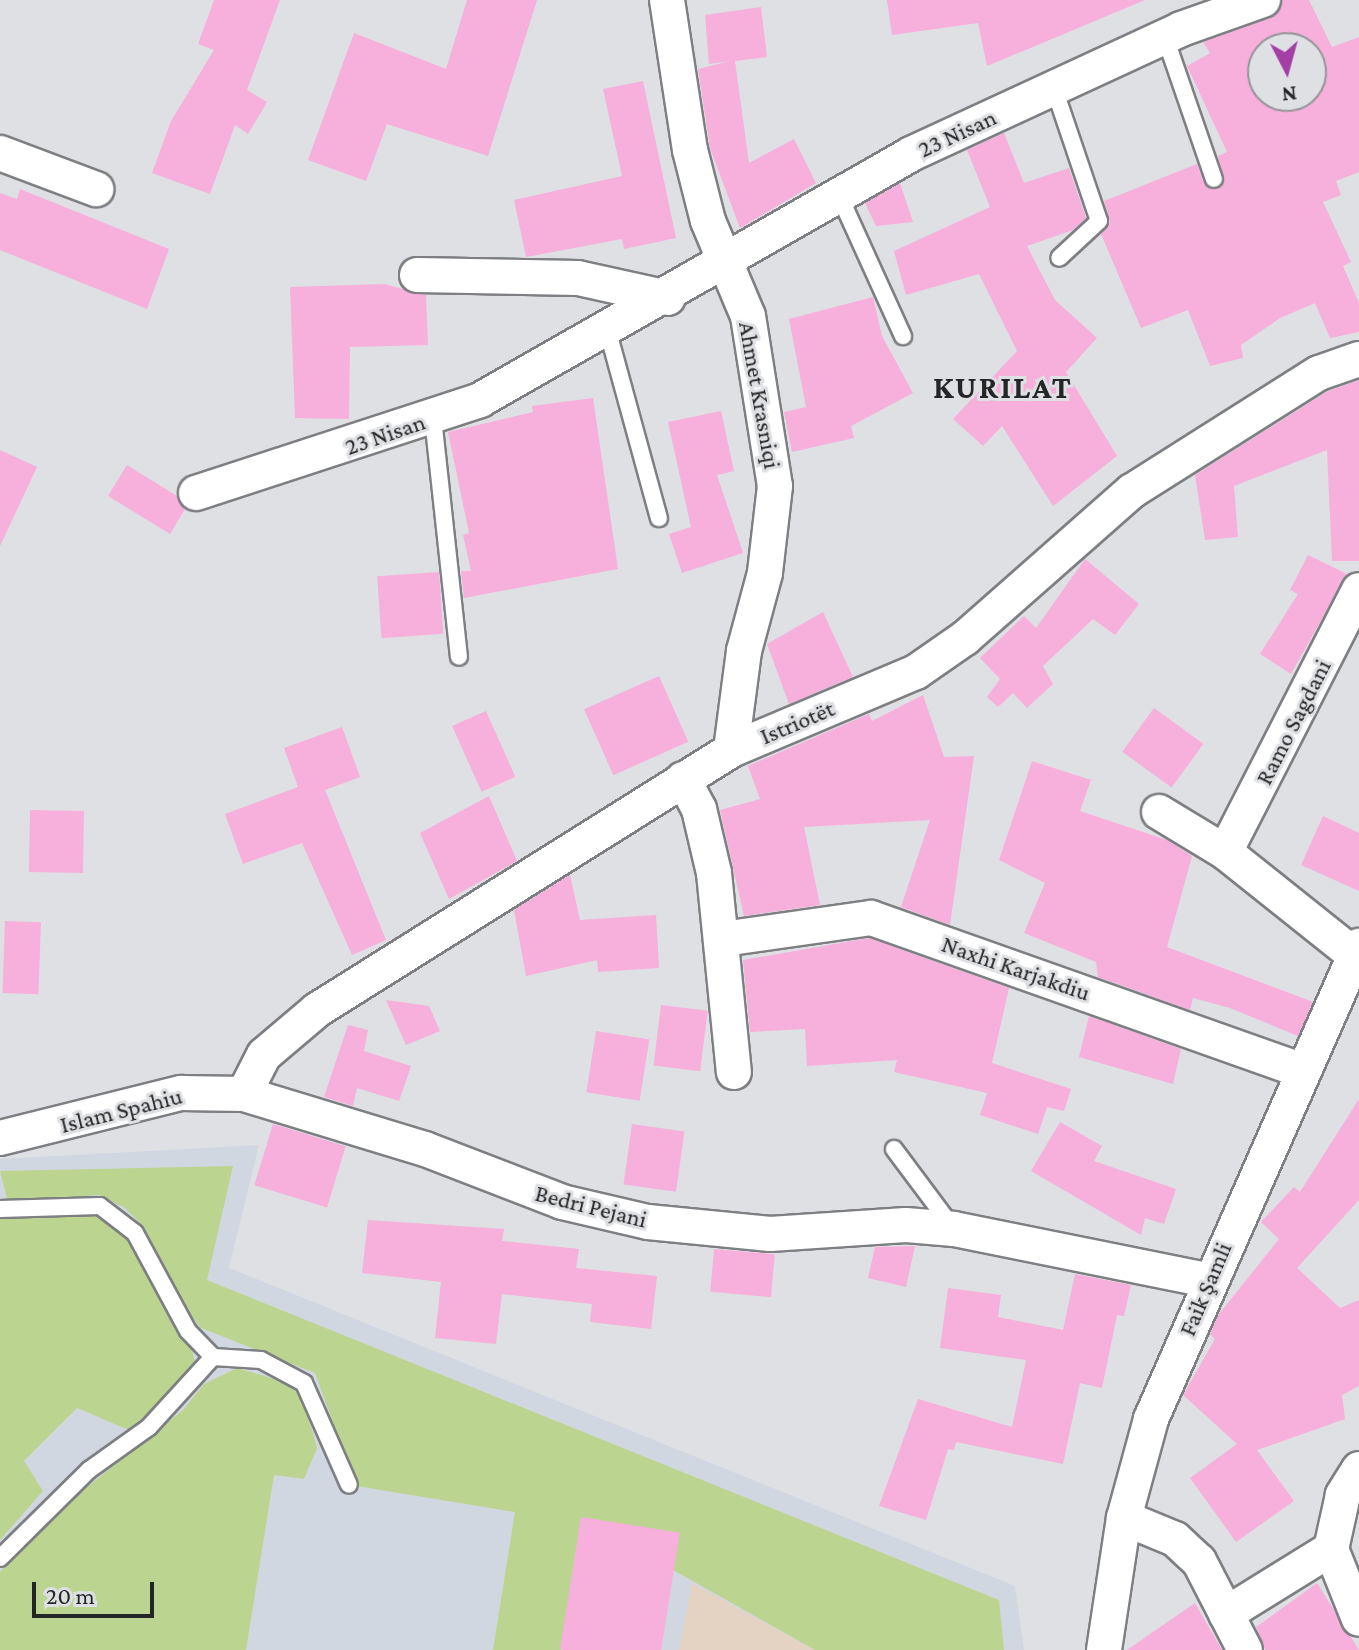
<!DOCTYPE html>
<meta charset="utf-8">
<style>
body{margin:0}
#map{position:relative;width:1359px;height:1650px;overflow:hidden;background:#dee0e3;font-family:"Crimson Pro",serif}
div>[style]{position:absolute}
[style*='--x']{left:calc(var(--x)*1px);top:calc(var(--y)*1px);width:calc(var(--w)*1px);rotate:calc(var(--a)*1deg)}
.built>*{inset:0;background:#d1d7e1}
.industrial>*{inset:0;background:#e4d3c2}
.green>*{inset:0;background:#bbd590}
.building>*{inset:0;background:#f7afdc;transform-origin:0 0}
.roads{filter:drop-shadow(2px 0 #7d7f82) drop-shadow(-2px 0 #7d7f82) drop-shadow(0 2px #7d7f82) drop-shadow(0 -2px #7d7f82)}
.service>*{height:16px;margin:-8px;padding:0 8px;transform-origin:8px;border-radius:8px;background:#fff}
.minor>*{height:34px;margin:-17px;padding:0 17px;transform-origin:17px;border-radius:17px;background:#fff}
span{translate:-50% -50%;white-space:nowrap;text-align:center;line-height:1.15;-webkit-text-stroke:6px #dee0e3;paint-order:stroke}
.street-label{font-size:24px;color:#242526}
.district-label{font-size:32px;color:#242526;font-weight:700;letter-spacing:2px}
.north{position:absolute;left:1247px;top:32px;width:80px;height:80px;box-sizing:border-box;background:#dee0e3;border:2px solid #949597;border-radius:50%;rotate:174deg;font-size:22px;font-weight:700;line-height:32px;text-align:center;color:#242526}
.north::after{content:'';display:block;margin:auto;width:28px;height:36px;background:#a440a5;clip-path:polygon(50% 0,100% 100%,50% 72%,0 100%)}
.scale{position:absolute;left:32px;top:1582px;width:122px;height:36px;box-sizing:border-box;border:4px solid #242526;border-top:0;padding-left:10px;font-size:24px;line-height:28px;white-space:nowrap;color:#242526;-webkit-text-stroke:6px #dee0e3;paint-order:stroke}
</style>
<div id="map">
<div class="built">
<div style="clip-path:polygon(259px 1145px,229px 1268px,1015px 1586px,1024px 1650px,0 1650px,0 1159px)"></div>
</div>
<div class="industrial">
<div style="clip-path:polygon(692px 1583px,815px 1650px,679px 1650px)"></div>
</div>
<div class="green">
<div style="clip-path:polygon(233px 1166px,207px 1280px,999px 1600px,1004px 1650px,815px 1650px,581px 1518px,561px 1650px,493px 1650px,515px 1512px,356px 1486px,315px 1373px,201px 1328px,177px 1297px,144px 1227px,125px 1208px,99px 1195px,8px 1202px,0 1171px)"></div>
<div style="clip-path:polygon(100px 1206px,135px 1233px,188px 1331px,195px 1363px,131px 1431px,77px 1408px,24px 1461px,43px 1491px,0 1540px,0 1214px)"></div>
<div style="clip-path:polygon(237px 1368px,288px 1383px,303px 1398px,317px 1448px,304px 1479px,274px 1475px,246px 1650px,0 1650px,0 1572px,40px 1525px,183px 1410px,204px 1384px)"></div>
</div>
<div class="building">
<div style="clip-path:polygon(214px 0,280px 0,247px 90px,267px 102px,248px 134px,235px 125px,210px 194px,152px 173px,171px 121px,214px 50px,198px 44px)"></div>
<div style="clip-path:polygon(467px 0,537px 0,488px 156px,387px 124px,366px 181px,308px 160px,354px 33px,446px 69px)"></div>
<div style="clip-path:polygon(887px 0,1145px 0,987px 66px,978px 23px,892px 35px)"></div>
<div style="clip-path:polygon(evenodd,1282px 0,1309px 0,1332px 47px,1359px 37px,1359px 172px,1336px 181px,1341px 195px,1323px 202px,1351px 262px,1343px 266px,1359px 303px,1359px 332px,1330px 338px,1315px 303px,1280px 318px,1241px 345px,1243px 358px,1210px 366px,1188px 310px,1141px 328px,1101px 234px,1110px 223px,1104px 201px,1197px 164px,1206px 187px,1222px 187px,1218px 156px,1227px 152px,1187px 66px,1210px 53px,1203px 42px,1270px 18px,1282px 0,1263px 48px,1311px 48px,1311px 96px,1263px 96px,1263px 48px)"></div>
<div style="clip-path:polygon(761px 7px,767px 57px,735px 61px,749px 163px,794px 139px,816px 183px,740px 228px,710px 148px,698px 69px,730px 61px,709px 64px,705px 15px)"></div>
<div style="clip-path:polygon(643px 81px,676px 238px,624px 249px,622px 239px,526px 257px,514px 200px,622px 176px,603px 89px)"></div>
<div style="clip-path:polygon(1004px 133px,1024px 183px,1069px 168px,1086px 218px,1073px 230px,1027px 246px,1055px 300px,1097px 338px,1066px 372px,1117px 456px,1053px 506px,1002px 426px,983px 446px,953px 419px,1017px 351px,979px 274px,906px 295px,894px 251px,990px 207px,967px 150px)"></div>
<div style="clip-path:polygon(900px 183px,913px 222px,876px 226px,865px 203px)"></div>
<div style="clip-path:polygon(20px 189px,169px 249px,147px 309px,0 250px,0 193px,17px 199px)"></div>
<div style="clip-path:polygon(384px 284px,426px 295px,428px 345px,350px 347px,349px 419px,295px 418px,290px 287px)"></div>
<div style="clip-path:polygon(873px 297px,882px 336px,913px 393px,851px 426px,854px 438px,792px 452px,784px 412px,806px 407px,789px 319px)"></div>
<div style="clip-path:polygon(1359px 380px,1359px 561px,1332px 561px,1327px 450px,1234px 486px,1238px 537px,1205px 540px,1195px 475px,1328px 391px)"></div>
<div style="clip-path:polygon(593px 398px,618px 569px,464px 598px,461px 571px,471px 571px,463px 535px,469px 533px,448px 432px,533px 412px,532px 406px)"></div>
<div style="clip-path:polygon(721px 411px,734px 471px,717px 475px,743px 553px,682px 573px,669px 534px,691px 527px,668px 422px)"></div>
<div style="clip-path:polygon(0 450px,37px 467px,0 546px)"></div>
<div style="clip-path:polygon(127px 465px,177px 496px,185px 509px,170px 534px,108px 496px)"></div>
<div style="clip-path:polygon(1308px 555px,1347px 574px,1291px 674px,1260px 654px,1298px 594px,1290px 590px)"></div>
<div style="clip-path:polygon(1085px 559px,1139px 604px,1115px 635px,1093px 619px,1043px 666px,1053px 684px,1027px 708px,1013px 693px,998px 707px,987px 697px,1000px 679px,980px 658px,1024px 616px,1036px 628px)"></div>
<div style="left:439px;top:572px;width:62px;height:62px;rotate:86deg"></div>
<div style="clip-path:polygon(823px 612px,853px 677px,789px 704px,767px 644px)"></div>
<div style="left:659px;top:676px;width:72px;height:82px;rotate:66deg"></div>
<div style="clip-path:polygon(923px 695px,944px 757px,974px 756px,950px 925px,901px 907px,930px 820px,804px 827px,820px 905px,744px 916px,720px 810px,760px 799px,748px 766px,869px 714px,872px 721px)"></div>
<div style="left:1154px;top:708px;width:61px;height:54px;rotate:36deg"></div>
<div style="left:486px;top:711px;width:72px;height:37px;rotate:66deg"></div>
<div style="clip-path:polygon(342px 727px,360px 777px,325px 790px,386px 940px,352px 955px,302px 843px,243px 864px,225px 814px,298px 787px,284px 748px)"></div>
<div style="clip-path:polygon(1032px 761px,1091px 780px,1080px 811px,1167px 840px,1192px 856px,1167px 947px,1313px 1002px,1298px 1036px,1230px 1008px,1193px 998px,1190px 1010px,1098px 977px,1096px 962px,1024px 933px,1045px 883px,999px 860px)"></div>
<div style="clip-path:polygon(489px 796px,517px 861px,449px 899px,420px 833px)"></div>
<div style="left:30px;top:810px;width:54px;height:62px;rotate:1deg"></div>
<div style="clip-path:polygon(1323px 816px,1359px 833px,1359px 891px,1301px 865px)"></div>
<div style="clip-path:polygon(570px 875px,580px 920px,656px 915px,659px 968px,598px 972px,597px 960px,526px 976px,514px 910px)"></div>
<div style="left:5px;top:921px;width:36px;height:72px;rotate:2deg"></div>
<div style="clip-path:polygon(869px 938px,1009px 988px,992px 1063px,1071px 1089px,1064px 1111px,1047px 1107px,1038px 1134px,980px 1115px,987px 1093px,894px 1072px,897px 1060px,807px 1066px,805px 1029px,750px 1032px,743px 960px)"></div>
<div style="clip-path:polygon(386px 1000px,429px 1006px,440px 1031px,406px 1045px)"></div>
<div style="left:661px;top:1005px;width:47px;height:61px;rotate:7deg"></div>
<div style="clip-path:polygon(1089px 1016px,1181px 1049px,1173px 1084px,1079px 1057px)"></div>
<div style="clip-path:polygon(348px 1025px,368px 1030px,364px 1051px,411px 1066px,399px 1101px,357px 1088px,353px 1106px,324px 1097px)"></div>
<div style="left:596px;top:1031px;width:54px;height:62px;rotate:9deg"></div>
<div style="clip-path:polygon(1359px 1099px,1359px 1200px,1297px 1268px,1340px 1308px,1359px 1300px,1359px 1386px,1342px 1395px,1345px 1419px,1257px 1450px,1294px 1501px,1236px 1542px,1190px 1478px,1237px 1444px,1183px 1395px,1215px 1339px,1210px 1334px,1219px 1314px,1279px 1239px,1261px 1222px,1294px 1187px,1300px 1192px)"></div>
<div style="clip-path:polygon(1060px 1122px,1102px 1146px,1094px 1161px,1176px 1189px,1164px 1224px,1145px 1218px,1141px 1235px,1031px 1171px)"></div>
<div style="left:273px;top:1124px;width:76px;height:64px;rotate:17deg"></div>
<div style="left:632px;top:1124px;width:53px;height:61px;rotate:8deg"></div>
<div style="clip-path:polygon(368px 1220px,504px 1229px,502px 1241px,579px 1249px,576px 1268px,657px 1276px,651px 1329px,590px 1322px,592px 1304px,502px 1294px,496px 1344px,435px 1338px,441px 1282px,362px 1273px)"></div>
<div style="clip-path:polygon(915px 1246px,906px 1287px,868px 1278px,875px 1247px)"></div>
<div style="left:714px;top:1249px;width:61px;height:43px;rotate:5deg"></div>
<div style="clip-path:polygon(1075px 1274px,1131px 1285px,1124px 1316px,1117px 1315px,1102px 1388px,1080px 1383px,1063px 1464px,956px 1442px,954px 1450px,948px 1449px,926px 1520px,879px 1506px,918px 1399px,1012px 1427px,1026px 1360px,940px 1348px,948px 1288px,1001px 1295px,998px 1317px,1063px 1330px)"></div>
<div style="left:581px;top:1517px;width:100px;height:134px;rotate:9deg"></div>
<div style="clip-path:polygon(1317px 1583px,1359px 1650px,1265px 1650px,1256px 1627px)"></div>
<div style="clip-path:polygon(1195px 1603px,1222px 1650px,1127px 1650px)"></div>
</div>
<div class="roads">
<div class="service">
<div style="--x:1165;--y:37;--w:150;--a:71"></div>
<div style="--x:1054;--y:88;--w:140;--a:71.3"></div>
<div style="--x:1099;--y:221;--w:54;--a:137.2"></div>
<div style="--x:839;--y:195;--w:155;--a:65.6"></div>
<div style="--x:608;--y:332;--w:193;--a:74.7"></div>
<div style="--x:433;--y:418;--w:240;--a:83.8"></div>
<div style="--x:894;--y:1149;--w:99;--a:53.2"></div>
<div style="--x:0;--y:1209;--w:100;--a:-1.7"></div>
<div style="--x:100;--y:1206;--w:44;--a:37.6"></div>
<div style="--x:135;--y:1233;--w:111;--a:61.6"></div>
<div style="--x:188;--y:1331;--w:36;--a:46"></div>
<div style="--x:0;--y:1558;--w:125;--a:-44.7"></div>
<div style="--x:89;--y:1470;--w:74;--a:-35.6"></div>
<div style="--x:149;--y:1427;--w:95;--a:-47.6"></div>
<div style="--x:213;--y:1357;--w:48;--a:3.6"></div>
<div style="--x:261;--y:1360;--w:49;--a:28.1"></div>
<div style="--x:304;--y:1383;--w:111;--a:66.2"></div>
</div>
<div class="minor">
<div style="--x:667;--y:0;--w:152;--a:81.3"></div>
<div style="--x:690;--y:150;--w:73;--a:75.8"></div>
<div style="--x:708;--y:221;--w:103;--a:67.2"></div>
<div style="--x:748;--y:316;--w:172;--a:81"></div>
<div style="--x:775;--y:486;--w:88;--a:96.6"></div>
<div style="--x:765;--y:573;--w:81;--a:105.1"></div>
<div style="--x:744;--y:651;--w:100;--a:97.5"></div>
<div style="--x:0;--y:153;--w:103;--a:20.6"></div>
<div style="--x:417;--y:275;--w:161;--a:1.1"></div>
<div style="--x:578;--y:278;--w:92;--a:12.5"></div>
<div style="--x:196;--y:493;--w:299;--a:-18.1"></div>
<div style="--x:480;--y:400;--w:496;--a:-29.7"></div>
<div style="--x:911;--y:154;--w:298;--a:-24.8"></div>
<div style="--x:1181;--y:29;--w:87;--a:-19.5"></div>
<div style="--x:683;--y:779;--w:34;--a:62"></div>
<div style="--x:699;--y:809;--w:66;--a:76.8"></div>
<div style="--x:714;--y:873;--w:200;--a:84.3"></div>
<div style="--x:1159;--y:812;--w:77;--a:31.2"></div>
<div style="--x:1225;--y:852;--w:294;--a:-62.9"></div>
<div style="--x:1225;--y:852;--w:164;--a:38.6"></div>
<div style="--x:723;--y:939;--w:149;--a:-8.1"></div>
<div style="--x:871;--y:918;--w:456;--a:19.5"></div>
<div style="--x:244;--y:1094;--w:44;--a:-62.9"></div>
<div style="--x:264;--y:1055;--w:70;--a:-40.3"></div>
<div style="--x:317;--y:1010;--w:489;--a:-32.1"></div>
<div style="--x:731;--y:750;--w:201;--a:-22.9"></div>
<div style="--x:916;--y:672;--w:60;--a:-34.8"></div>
<div style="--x:965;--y:638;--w:222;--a:-41.4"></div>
<div style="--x:1132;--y:491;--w:221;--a:-32.3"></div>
<div style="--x:1319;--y:373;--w:42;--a:-19.3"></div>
<div style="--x:0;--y:1138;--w:187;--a:-14"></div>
<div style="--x:181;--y:1093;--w:63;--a:0.9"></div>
<div style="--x:244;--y:1094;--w:189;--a:16.9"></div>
<div style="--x:425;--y:1149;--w:147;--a:21.1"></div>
<div style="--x:562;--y:1202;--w:88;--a:13.1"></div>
<div style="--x:648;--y:1222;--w:123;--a:5.6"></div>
<div style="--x:770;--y:1234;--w:136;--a:-3.8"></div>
<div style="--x:906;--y:1225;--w:48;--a:4.8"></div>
<div style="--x:954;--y:1229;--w:258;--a:11.4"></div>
<div style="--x:1359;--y:1469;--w:31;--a:122"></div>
<div style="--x:1343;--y:1495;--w:55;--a:102.5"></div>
<div style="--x:1331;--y:1549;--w:75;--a:68.2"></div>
<div style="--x:1124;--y:1518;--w:55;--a:22.4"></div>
<div style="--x:1175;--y:1539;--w:33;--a:43"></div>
<div style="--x:1199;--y:1561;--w:100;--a:62.7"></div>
<div style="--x:1226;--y:1614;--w:123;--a:-31.8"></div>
<div style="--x:1104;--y:1650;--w:134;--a:-81.4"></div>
<div style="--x:1124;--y:1518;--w:103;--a:-74.7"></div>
<div style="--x:1151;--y:1419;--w:517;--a:-66.26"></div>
</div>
</div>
<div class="street-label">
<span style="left:957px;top:133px;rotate:-25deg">23 Nisan</span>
<span style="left:760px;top:395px;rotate:80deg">Ahmet Krasniqi</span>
<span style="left:385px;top:434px;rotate:-19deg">23 Nisan</span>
<span style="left:797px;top:722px;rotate:-23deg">Istriotët</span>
<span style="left:1293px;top:722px;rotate:-63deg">Ramo Sagdani</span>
<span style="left:1016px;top:968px;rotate:19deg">Naxhi Karjakdiu</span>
<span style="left:121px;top:1110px;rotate:-14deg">Islam Spahiu</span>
<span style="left:591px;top:1206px;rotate:14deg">Bedri Pejani</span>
<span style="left:1205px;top:1289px;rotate:-67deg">Faik Şamli</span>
</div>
<div class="district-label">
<span style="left:1003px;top:387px">KURILAT</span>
</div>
<div class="north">N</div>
<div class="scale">20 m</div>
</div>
